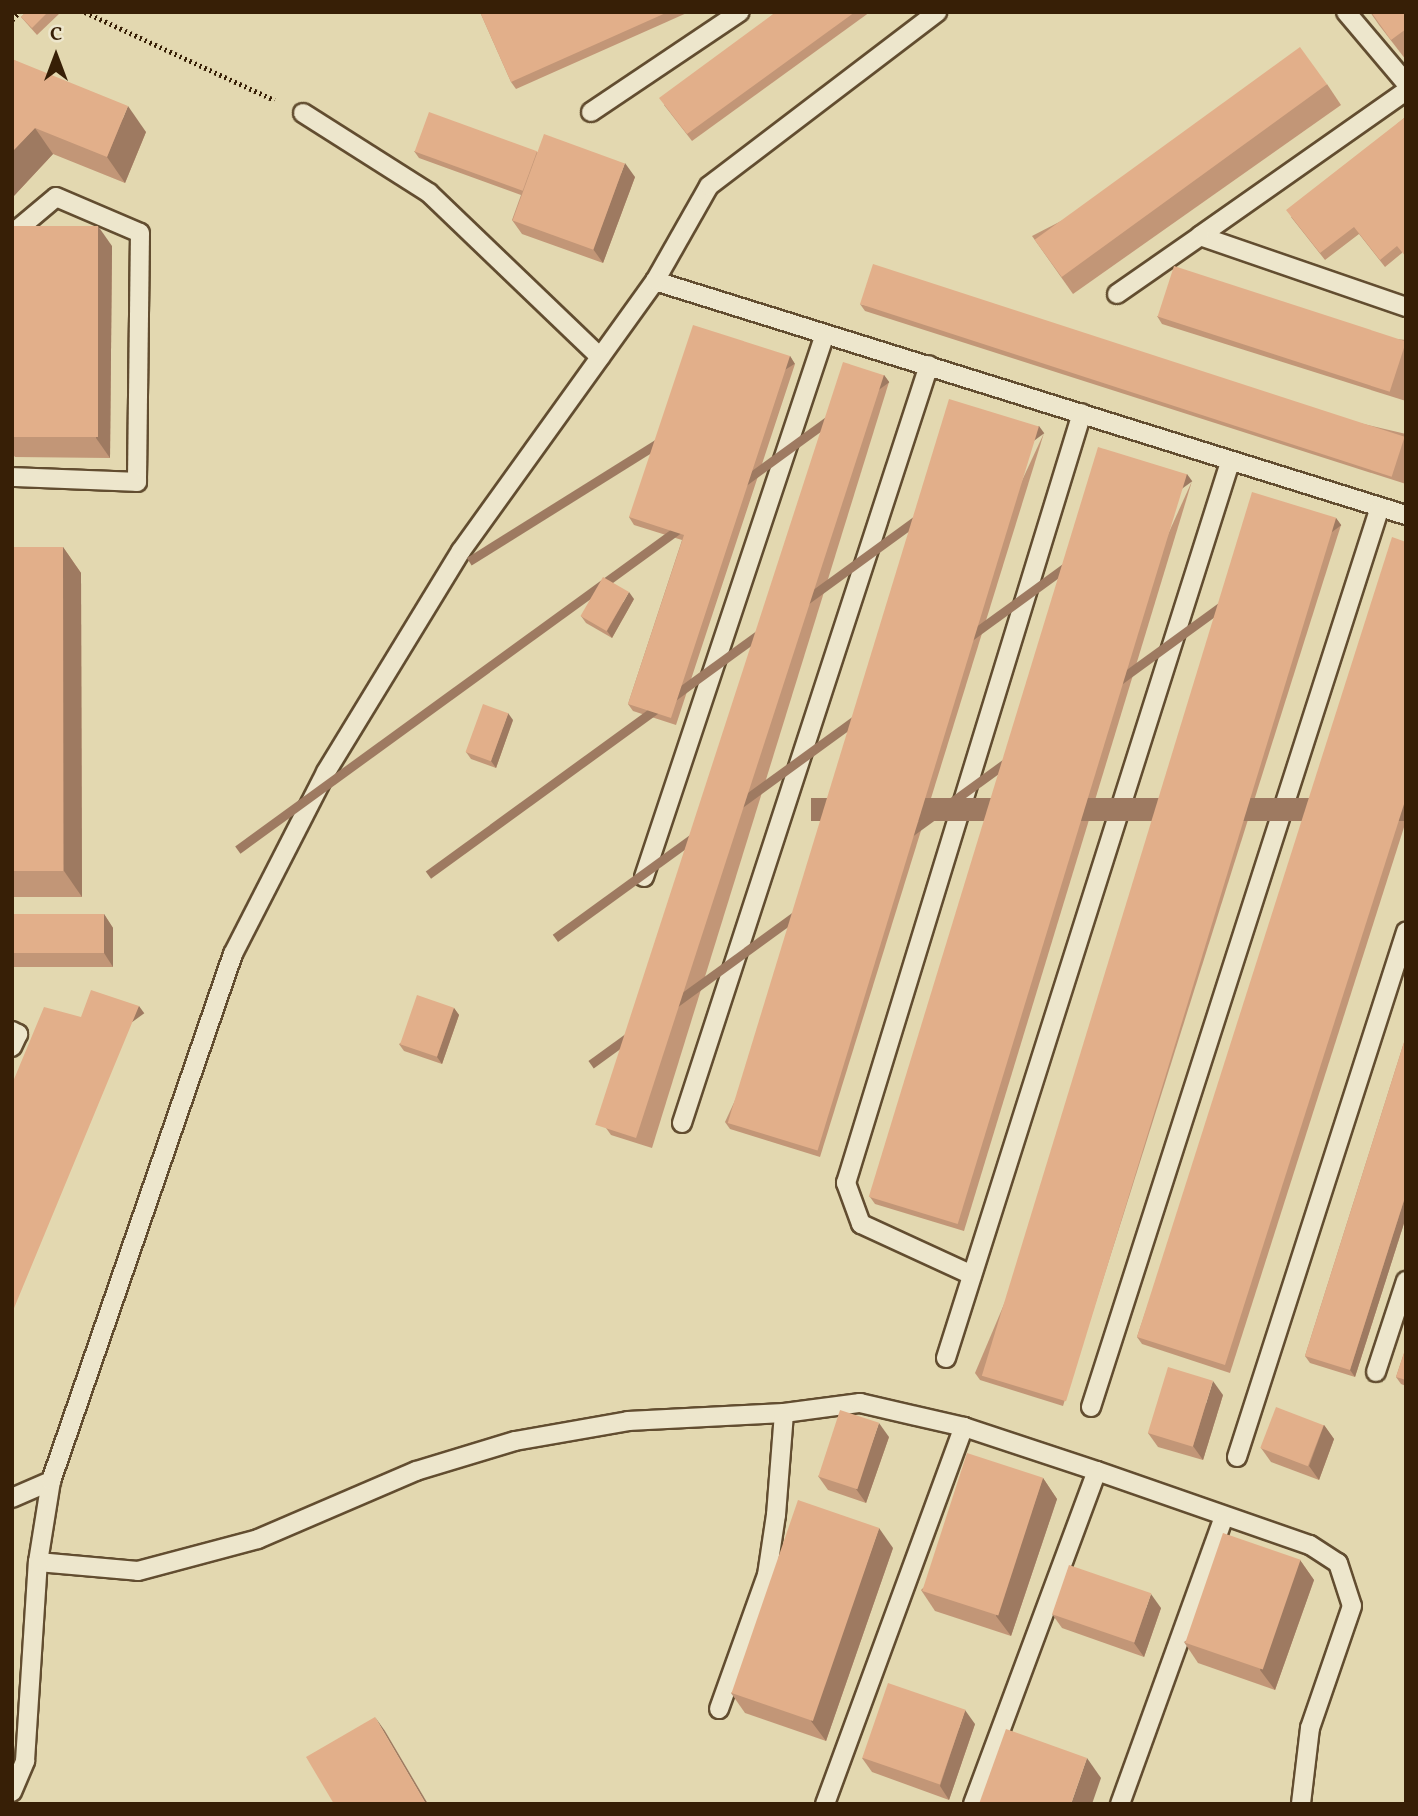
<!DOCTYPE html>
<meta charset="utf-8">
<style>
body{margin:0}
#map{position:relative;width:1418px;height:1816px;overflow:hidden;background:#e3d8b0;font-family:Vollkorn,serif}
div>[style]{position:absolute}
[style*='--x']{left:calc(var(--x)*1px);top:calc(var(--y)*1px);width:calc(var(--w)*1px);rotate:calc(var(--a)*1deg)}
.path>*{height:4.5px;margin-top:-2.25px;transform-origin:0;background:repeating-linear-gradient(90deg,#371f06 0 2px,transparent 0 5.5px)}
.roads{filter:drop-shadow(2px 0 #624d30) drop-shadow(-2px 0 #624d30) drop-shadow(0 2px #624d30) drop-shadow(0 -2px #624d30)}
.lane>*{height:18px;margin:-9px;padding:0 9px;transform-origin:9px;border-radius:9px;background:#ede6cc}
.wall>*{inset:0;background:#c29677}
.shaded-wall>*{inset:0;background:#9e7a61;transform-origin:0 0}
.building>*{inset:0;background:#e2af8a;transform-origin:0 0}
span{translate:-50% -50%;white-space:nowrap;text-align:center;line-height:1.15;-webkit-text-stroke:6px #ede6cc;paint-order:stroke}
.frame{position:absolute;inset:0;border:14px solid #371f06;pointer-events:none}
.north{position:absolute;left:21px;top:21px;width:70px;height:70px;-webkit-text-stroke:5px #ede6cc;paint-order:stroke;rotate:0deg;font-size:19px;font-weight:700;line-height:28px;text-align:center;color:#371f06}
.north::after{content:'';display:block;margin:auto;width:24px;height:32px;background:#371f06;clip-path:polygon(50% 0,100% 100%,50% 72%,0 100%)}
</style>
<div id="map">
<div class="path">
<div style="--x:85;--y:12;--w:209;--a:24.9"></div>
<div style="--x:12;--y:20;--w:11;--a:-49"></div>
</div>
<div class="roads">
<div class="lane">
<div style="--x:1346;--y:12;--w:93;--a:49.8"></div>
<div style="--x:1406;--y:91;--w:252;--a:144.9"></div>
<div style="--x:1200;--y:236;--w:218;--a:19"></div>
<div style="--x:591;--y:112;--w:179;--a:-33.9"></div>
<div style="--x:303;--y:113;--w:149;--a:32.4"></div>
<div style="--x:429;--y:193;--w:237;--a:43.8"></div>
<div style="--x:12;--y:234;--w:57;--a:-40.1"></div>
<div style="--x:56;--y:197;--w:91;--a:23.2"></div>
<div style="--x:140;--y:233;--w:249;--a:90.7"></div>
<div style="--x:137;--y:482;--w:125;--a:-177.7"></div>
<div style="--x:655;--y:281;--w:787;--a:17.31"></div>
<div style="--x:1117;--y:294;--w:101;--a:-34.9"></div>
<div style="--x:644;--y:877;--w:572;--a:-71.57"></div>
<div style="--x:12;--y:1031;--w:7;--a:27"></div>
<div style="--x:18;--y:1034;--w:14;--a:115"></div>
<div style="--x:682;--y:1123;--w:797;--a:-71.95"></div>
<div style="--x:972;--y:1275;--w:122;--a:-155.3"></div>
<div style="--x:861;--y:1224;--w:44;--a:-110.1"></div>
<div style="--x:846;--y:1183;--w:805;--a:-72.96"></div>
<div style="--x:946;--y:1358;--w:940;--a:-72.41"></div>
<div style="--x:1376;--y:1372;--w:96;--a:-71.8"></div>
<div style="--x:1091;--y:1407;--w:945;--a:-72.2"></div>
<div style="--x:1237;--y:1457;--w:552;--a:-72.16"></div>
<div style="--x:12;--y:1498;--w:43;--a:-23.6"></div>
<div style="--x:38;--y:1562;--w:100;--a:5.1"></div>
<div style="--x:138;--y:1571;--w:124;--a:-14.9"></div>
<div style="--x:258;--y:1539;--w:172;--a:-23.3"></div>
<div style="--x:416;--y:1471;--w:103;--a:-16.9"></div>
<div style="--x:515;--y:1441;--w:115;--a:-10"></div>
<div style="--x:628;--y:1421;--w:156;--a:-2.9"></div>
<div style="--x:784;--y:1413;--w:77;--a:-7.5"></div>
<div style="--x:860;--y:1403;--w:107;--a:13"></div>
<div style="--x:964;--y:1427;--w:140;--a:18.3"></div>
<div style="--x:1097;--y:1471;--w:225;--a:19.2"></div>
<div style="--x:1310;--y:1545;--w:33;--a:33"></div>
<div style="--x:1338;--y:1563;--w:45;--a:72"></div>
<div style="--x:1352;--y:1606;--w:129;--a:109"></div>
<div style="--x:1310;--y:1728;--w:77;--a:96.8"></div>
<div style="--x:719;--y:1709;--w:142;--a:-70.3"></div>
<div style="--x:767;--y:1575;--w:61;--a:-81.5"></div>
<div style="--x:776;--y:1515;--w:102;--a:-85.5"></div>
<div style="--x:12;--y:1792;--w:34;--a:-67"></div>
<div style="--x:25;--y:1761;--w:199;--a:-86.3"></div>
<div style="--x:38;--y:1562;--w:82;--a:-80.9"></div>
<div style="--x:51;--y:1481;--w:558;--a:-70.95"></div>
<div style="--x:233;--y:954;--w:204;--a:-62.9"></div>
<div style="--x:326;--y:772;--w:259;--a:-58.6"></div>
<div style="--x:461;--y:551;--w:332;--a:-54.3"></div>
<div style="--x:655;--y:281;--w:109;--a:-60.4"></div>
<div style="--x:709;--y:186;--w:287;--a:-37.3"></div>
<div style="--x:825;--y:1804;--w:402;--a:-69.8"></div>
<div style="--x:973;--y:1804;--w:355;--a:-69.6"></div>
<div style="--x:1120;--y:1804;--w:306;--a:-70.1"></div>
</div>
</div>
<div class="wall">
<div style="clip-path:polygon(26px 12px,60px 12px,60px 13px,37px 35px,21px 17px)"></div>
<div style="clip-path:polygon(480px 12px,689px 12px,516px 89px,511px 82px)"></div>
<div style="clip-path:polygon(776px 12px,870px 12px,692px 141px,664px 105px)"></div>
<div style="clip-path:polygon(1370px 12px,1406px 12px,1406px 60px,1379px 25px)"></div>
<div style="clip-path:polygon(12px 59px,146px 132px,125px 183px,53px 154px,12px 198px)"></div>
<div style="clip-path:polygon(1327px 84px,1341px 105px,1073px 294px,1032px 236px)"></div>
<div style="clip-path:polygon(1404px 118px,1402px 253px,1385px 267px,1359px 234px,1325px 260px,1291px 217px)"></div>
<div style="clip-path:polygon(414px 151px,537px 152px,635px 177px,603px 263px,522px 234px,512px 220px,521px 195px,419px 158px)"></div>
<div style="clip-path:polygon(112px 246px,110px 458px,15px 457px,12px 453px,12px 437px)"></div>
<div style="clip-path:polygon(860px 304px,1406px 434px,1406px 484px,865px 311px)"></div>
<div style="clip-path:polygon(1157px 316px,1406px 340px,1406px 401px,1162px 324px)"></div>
<div style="clip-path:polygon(790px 356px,795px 364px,676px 725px,633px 711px,628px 704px,682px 540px,634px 525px,629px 517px)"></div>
<div style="clip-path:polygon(884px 375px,889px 382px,652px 1148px,611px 1135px,606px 1128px)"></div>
<div style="clip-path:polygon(1044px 433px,820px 1157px,730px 1129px,725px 1122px)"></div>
<div style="clip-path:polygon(1192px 481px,964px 1231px,875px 1204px,870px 1197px)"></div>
<div style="clip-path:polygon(1336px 518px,1341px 525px,1063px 1406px,980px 1380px,975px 1373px)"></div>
<div style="clip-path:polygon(1406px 542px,1406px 821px,1230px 1373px,1142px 1344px,1137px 1337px)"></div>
<div style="clip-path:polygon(12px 547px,63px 547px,81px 573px,82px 897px,12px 897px)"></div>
<div style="clip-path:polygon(634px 599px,612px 638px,586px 623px,581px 616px)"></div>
<div style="clip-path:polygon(513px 720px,496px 768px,471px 759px,466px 752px)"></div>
<div style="clip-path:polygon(12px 914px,104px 914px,113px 928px,113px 967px,12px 967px)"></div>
<div style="clip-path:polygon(454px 1008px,459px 1015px,442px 1064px,404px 1051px,399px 1044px)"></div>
<div style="clip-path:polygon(1406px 1036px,1406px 1217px,1355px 1377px,1310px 1363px,1305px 1356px)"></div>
<div style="clip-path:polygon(1406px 1347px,1406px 1386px,1401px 1384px,1396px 1377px)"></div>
<div style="clip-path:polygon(1223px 1395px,1203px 1460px,1158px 1447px,1148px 1433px)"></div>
<div style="clip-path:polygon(1324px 1425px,1334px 1439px,1319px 1480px,1271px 1462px,1261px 1448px)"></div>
<div style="clip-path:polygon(889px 1437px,866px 1503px,828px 1490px,818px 1476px)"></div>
<div style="clip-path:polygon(1043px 1478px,1057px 1499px,1011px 1636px,935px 1611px,921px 1590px)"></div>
<div style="clip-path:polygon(893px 1548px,826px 1741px,745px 1713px,731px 1693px)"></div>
<div style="clip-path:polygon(1300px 1560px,1314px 1580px,1275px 1690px,1198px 1663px,1184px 1642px)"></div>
<div style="clip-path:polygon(1161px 1608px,1144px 1657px,1062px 1628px,1052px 1614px)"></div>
<div style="clip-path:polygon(975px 1724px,949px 1800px,872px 1772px,862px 1758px)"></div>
</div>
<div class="shaded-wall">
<div style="clip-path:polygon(128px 106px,146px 132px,125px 183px,107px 157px)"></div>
<div style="clip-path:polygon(35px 128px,53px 154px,12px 198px,12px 152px)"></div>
<div style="clip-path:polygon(625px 163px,635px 177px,603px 263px,593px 249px)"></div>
<div style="clip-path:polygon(98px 226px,112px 246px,110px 458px,96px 438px)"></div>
<div style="left:790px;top:356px;width:9px;height:381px;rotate:58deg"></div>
<div style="left:884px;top:375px;width:9px;height:802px;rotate:54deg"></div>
<div style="left:1039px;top:426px;width:9px;height:758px;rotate:54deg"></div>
<div style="left:1187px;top:474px;width:9px;height:784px;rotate:54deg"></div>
<div style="left:1336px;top:518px;width:9px;height:924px;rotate:54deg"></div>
<div style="clip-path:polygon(63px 547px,81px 573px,82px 897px,64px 871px)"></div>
<div style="clip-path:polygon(629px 592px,634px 599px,612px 638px,607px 631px)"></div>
<div style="clip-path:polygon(508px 713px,513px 720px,496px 768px,491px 761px)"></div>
<div style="left:1406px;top:798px;width:23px;height:595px;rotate:90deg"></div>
<div style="clip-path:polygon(104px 914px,113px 928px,113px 967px,104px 953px)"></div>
<div style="left:139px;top:1006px;width:9px;height:332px;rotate:54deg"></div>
<div style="clip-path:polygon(454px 1008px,459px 1015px,442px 1064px,437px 1057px)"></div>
<div style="clip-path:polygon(1406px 1194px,1406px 1217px,1355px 1377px,1350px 1370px)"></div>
<div style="clip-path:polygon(1213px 1381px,1223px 1395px,1203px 1460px,1193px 1446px)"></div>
<div style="clip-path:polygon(879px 1423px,889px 1437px,866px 1503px,856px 1489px)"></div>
<div style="clip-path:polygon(1324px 1425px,1334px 1439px,1319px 1480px,1309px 1466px)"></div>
<div style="clip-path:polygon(1043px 1478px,1057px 1499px,1011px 1636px,996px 1616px)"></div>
<div style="clip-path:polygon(879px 1528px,893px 1548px,826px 1741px,811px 1721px)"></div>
<div style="clip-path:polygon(1300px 1560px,1314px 1580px,1275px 1690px,1260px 1670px)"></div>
<div style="clip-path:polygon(1151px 1594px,1161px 1608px,1144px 1657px,1134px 1643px)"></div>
<div style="clip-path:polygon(965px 1710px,975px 1724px,949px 1800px,940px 1786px)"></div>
<div style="clip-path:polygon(375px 1717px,385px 1731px,428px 1804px,426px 1804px)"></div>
<div style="clip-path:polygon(1087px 1758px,1101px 1778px,1092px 1804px,1071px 1804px)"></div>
</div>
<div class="building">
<div style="clip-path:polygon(26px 12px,48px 12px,32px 28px,21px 17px)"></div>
<div style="clip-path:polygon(480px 12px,668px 12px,511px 82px)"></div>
<div style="clip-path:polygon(776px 12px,855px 12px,687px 134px,659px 98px)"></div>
<div style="clip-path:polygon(1371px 12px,1406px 12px,1406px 29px,1391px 40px)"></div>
<div style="left:1300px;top:47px;width:46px;height:328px;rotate:54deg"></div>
<div style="clip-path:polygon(12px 59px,128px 106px,107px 157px,35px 128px,12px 152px)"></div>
<div style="left:429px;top:112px;width:115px;height:42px;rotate:20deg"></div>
<div style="clip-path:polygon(1404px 118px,1406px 120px,1406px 257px,1397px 246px,1380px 260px,1354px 227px,1320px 253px,1286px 210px)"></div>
<div style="left:544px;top:134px;width:86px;height:92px;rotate:20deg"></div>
<div style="left:12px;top:226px;width:86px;height:211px"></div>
<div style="left:873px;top:264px;width:559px;height:42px;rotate:18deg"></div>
<div style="left:1174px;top:266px;width:244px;height:53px;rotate:18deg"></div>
<div style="clip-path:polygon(693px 325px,790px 356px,671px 718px,628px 704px,684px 535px,629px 517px)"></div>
<div style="left:843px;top:362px;width:43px;height:802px;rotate:18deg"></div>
<div style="left:949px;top:399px;width:94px;height:757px;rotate:17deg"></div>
<div style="left:1098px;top:447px;width:93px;height:784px;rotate:17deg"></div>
<div style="left:1252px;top:492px;width:88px;height:924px;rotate:17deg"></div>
<div style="clip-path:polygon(1392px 537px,1406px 542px,1406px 798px,1225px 1365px,1137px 1337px)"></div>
<div style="left:12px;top:547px;width:51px;height:324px"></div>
<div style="left:603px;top:577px;width:30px;height:45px;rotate:30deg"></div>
<div style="left:483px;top:704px;width:27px;height:51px;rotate:20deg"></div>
<div style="left:12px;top:914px;width:92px;height:39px"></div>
<div style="clip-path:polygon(91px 990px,139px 1006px,12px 1313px,12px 1084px,44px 1007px,81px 1017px)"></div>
<div style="left:417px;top:995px;width:39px;height:52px;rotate:19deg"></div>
<div style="clip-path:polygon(1406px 1036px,1406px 1194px,1350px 1370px,1305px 1356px)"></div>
<div style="clip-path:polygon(1406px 1347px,1406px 1380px,1396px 1377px)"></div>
<div style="left:1168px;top:1367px;width:47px;height:69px;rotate:17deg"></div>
<div style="left:1276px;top:1407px;width:51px;height:44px;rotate:21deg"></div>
<div style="left:840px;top:1410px;width:41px;height:70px;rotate:18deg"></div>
<div style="left:967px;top:1453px;width:80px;height:145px;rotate:18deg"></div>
<div style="left:798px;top:1500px;width:86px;height:204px;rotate:19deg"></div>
<div style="left:1223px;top:1533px;width:82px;height:116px;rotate:19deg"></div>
<div style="left:1069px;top:1565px;width:87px;height:52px;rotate:19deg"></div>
<div style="left:888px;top:1683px;width:82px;height:79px;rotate:19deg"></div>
<div style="clip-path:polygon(375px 1717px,426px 1804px,334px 1804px,306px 1757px)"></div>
<div style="clip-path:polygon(1006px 1729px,1087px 1758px,1071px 1804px,979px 1804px)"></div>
</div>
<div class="frame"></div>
<div class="north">С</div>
</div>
